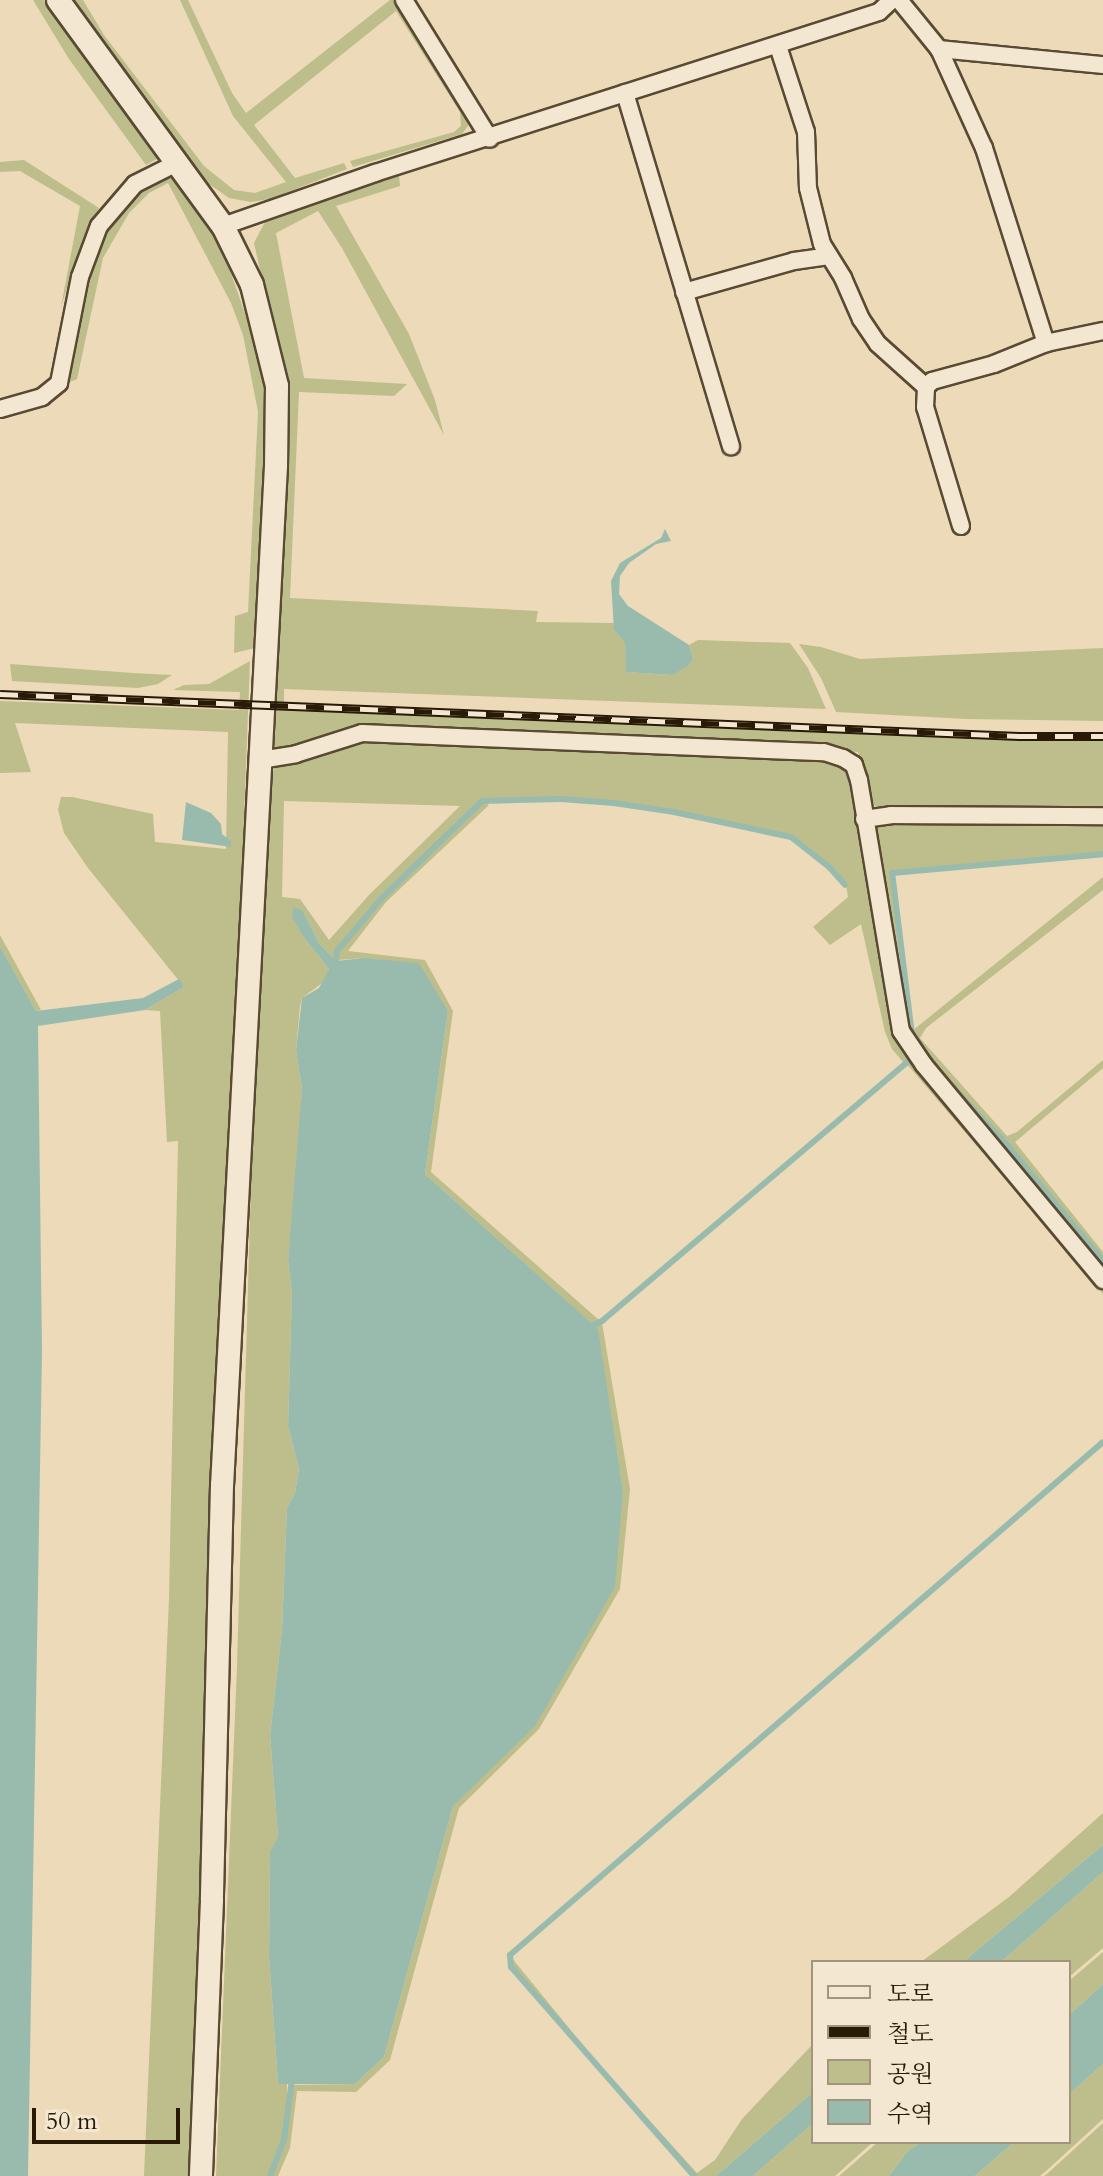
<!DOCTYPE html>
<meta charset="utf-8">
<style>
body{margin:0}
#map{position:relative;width:1103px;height:2176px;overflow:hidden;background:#ecdab8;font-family:Cardo,"Noto Serif KR",serif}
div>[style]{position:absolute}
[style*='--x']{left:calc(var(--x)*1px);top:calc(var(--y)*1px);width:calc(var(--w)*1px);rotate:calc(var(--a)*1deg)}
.green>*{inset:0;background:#bdbe8b}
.water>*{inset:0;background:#99bbad}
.stream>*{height:6px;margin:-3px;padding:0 3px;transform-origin:3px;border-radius:3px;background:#99bbad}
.roads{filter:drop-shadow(2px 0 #594a33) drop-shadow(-2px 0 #594a33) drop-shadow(0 2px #594a33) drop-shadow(0 -2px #594a33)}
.street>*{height:16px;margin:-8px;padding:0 8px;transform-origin:8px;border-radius:8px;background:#f3e7d1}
.secondary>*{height:22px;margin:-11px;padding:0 11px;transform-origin:11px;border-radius:11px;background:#f3e7d1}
.rail>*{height:9px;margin-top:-4.5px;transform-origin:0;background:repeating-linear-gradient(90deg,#f3e7d1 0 18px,#281a07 0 36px);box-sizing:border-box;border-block:2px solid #281a07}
span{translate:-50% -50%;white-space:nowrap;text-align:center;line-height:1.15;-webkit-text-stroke:8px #f3e7d1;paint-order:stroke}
.legend{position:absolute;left:811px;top:1960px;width:260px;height:184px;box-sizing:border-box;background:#f3e7d1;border:2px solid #a29580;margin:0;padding:10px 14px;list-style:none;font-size:24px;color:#281a07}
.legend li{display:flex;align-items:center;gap:16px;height:40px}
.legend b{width:40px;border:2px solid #a29580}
.scale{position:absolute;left:32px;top:2108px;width:148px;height:36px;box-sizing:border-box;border:4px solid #281a07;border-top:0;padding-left:10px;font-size:24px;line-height:28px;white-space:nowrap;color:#281a07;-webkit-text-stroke:6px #f3e7d1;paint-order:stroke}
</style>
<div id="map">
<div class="green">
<div style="clip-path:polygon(33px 0,44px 0,157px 159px,146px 165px,69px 59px)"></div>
<div style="clip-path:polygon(70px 0,83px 0,104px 35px,204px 166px,234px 190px,255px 193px,286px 182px,233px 116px,180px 0,188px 0,232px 93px,246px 113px,390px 0,395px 0,466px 110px,468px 126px,462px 134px,353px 167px,350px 161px,454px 132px,461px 126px,460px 112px,396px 11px,254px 125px,295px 178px,344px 163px,347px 169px,270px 199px,251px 202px,229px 198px,209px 184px,183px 156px)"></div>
<div style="clip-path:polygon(24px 160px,99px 208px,79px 251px,61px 307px,80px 206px,20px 171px,0 172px,0 162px)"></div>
<div style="clip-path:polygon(169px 173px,207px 224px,228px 265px,247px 319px,264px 387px,266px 417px,255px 648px,234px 653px,235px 616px,248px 612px,258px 412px,243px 335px,231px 303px,168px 183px,149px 193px,129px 213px,103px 258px,77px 379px,70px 382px,84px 288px,108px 224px,140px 189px)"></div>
<div style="clip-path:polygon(399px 174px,400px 186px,336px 206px,409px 334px,435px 400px,444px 435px,342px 248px,318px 211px,276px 233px,304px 378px,407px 384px,394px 396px,299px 392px,290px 598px,538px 611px,536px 622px,614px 623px,614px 630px,625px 643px,627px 672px,672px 675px,693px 658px,689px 645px,698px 640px,790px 643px,808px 668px,826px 709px,284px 689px,284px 710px,1017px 740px,1103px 739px,1103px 813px,884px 810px,875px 806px,870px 797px,858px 752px,835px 750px,360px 730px,278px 751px,273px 744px,280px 357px,254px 243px,265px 222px,277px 214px,312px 199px)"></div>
<div style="clip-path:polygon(799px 644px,821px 647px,860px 659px,1103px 648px,1103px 721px,966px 719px,836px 712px,821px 678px)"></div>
<div style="clip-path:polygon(250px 661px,192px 2176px,144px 2176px,169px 1599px,178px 1141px,167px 1142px,160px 1011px,145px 1010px,184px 987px,88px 868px,64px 833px,58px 809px,61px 797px,72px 797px,153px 814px,155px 842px,226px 849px,228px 732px,15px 723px,31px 772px,0 773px,0 701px,239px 710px,240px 692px,173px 690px,184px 685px,209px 684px)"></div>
<div style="clip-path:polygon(10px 664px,133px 673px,172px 675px,158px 684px,138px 688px,12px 681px)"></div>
<div style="clip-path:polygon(evenodd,363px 738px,828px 756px,842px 764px,847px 771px,856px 808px,864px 871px,894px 1018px,1103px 1285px,1103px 1294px,906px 1063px,910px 1061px,904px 1063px,892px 1049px,885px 1032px,861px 924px,830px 945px,813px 927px,848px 897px,846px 885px,830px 866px,792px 836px,614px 801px,561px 797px,517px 797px,490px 802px,482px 799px,381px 897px,335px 950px,334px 959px,319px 943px,303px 911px,299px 923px,305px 939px,329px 969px,325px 981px,302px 998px,300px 1006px,296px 1050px,302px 1089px,300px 1139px,288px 1261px,292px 1293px,288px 1426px,299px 1469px,295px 1493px,287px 1508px,282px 1630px,270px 1735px,278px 1836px,270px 1853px,269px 1956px,278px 2084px,287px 2084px,287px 2102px,282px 2141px,268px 2176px,216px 2176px,237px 1667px,251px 1183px,271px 774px,276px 766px,363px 738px,284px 801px,460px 806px,369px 895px,329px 940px,300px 899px,282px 897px,284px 801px)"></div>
<div style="clip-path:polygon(483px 802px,489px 805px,386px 902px,348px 951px,425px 960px,453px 1011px,431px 1172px,599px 1320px,592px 1324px,425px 1174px,448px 1011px,363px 958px,338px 960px,338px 952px,383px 899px)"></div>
<div style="clip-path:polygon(1103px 821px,1103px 853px,890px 872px,906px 1019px,913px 1044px,1007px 1147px,1103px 1263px,1103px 1275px,906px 1036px,874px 828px,878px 822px)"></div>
<div style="clip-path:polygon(1103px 877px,1103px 890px,926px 1028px,920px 1038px,1007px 1136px,1017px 1132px,1103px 1060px,1103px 1068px,1015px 1142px,1103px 1252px,1103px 1259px,1009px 1145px,922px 1051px,912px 1031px)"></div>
<div style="clip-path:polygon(0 935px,41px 1010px,36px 1011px,0 946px)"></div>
<div style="clip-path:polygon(602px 1323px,630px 1489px,620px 1589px,539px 1729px,459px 1808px,390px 2060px,356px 2092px,297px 2091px,290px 2148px,278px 2176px,272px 2176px,286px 2140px,291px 2085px,355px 2084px,384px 2057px,453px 1806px,463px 1794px,623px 1491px,594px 1326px)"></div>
<div style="clip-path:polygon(1103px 1813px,1103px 1845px,963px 1962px,921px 1962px,1009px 1897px)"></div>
<div style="clip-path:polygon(1103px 1872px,1103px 1948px,1069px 1977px,1069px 1962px,1001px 1962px)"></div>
<div style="clip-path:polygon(1103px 1952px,1103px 1984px,1069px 2015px,1069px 1981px)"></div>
<div style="clip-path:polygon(511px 1957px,600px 2066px,697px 2173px,715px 2160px,742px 2119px,813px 2044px,813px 2092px,716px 2176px,696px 2176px,514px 1969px)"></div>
<div style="clip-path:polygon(1103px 2064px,1103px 2119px,1046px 2171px,1040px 2176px,975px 2176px,1014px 2142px,1069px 2142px,1069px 2094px)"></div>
<div style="clip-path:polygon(813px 2123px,813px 2142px,873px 2142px,835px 2176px,753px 2176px)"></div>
<div style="clip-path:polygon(1103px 2123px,1103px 2176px,1044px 2176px,1048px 2173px)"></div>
<div style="clip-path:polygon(878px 2142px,921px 2142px,907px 2152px,889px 2176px,839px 2176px)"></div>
</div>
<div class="water">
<div style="clip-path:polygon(665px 529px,671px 541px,656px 544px,629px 563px,620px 576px,619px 594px,628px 606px,689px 645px,693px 658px,688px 666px,672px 675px,626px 672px,625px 643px,614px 630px,611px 581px,620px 563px,661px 538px)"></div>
<div style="clip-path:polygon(186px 802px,211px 813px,221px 824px,222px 834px,231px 841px,231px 847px,182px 840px)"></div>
<div style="clip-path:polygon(293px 907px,303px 911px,319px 943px,336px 961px,363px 958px,419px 963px,448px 1011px,425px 1174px,598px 1329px,623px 1491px,615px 1587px,535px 1726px,453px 1806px,384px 2057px,355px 2084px,278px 2084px,269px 1956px,270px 1852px,278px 1836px,270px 1735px,282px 1630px,287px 1508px,295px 1493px,299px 1469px,288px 1426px,292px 1293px,288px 1261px,302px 1089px,296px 1050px,302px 998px,319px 988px,329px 969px,305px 939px,292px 917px)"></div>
<div style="clip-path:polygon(0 946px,36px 1011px,143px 998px,179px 979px,184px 987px,145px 1010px,38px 1026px,42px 1351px,28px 2176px,0 2176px)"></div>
<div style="clip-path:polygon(1103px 1845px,1103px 1872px,1001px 1962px,963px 1962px)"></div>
<div style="clip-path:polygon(1103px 1984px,1103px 2064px,1069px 2094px,1069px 2015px)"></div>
<div style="clip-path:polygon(813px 2092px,813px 2123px,753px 2176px,716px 2176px)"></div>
<div style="clip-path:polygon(921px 2142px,1014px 2142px,975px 2176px,889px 2176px,907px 2152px)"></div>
</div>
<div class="stream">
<div style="--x:336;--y:961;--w:10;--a:-84"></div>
<div style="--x:337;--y:951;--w:70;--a:-49.7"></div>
<div style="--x:382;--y:898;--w:139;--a:-44.1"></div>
<div style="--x:482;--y:801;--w:79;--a:-1.5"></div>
<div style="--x:561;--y:799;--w:53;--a:4.3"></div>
<div style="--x:614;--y:803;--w:61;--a:8.5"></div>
<div style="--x:674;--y:812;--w:120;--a:12.1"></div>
<div style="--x:791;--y:837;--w:48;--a:38.3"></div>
<div style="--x:829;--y:867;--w:24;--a:48"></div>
<div style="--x:912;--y:1035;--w:163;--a:-97"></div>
<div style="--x:892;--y:873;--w:212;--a:-5.1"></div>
<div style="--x:950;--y:1085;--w:84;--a:46.4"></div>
<div style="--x:1008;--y:1146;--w:149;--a:50.4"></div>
<div style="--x:587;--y:1328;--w:17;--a:-25"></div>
<div style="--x:602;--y:1321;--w:402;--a:-40.3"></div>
<div style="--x:270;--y:2176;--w:39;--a:-69"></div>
<div style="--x:284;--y:2140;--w:62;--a:-82.5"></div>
<div style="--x:694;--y:2176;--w:278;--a:-131.2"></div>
<div style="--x:511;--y:1967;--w:12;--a:-95"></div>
<div style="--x:510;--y:1955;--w:784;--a:-40.86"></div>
</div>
<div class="roads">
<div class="street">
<div style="--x:404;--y:0;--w:163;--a:58.3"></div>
<div style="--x:899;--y:0;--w:63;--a:50.8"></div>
<div style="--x:939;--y:49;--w:109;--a:65.6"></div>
<div style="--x:984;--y:148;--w:205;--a:72.4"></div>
<div style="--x:778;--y:46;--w:90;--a:72"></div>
<div style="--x:806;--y:132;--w:56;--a:88"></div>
<div style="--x:808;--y:188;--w:58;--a:76"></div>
<div style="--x:822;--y:244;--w:40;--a:58"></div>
<div style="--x:843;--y:278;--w:45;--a:66.3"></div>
<div style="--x:861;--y:319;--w:30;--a:56"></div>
<div style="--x:878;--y:344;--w:64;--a:41.9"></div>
<div style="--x:939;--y:49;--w:165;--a:5.6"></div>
<div style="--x:625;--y:93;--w:369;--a:73.3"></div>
<div style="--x:223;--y:226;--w:161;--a:-19.2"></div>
<div style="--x:375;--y:173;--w:529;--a:-17.72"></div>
<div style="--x:879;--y:12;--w:18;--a:-43"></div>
<div style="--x:684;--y:292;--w:114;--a:-15.7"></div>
<div style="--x:794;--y:261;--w:35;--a:-8"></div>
<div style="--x:0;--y:409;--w:44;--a:-15.9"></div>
<div style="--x:42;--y:397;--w:22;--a:-39"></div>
<div style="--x:59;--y:383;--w:108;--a:-78.8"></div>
<div style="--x:80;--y:277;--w:54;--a:-69.6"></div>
<div style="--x:99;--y:226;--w:55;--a:-49.4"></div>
<div style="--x:135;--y:184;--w:47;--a:-26.6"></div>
<div style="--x:961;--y:526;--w:124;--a:-106.8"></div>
<div style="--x:925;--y:407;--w:20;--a:-87"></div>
<div style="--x:926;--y:387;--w:8;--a:-45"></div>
<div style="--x:932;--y:381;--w:64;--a:-15.3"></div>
<div style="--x:994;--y:364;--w:56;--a:-22"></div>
<div style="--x:1046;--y:343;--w:58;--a:-11.9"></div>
<div style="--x:260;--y:760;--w:36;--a:-9"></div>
<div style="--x:296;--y:754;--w:69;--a:-17.7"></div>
<div style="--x:362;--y:733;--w:462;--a:2.4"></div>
<div style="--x:824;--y:752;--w:20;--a:18"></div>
<div style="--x:843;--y:758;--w:13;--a:32"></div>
<div style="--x:854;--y:765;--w:16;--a:72"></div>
<div style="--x:859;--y:780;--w:254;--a:80.5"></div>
<div style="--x:901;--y:1031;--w:41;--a:55.9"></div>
<div style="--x:924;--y:1065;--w:280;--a:50.2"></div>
<div style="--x:864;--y:819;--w:27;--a:-8"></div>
<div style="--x:891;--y:815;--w:212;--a:0.3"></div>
</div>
<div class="secondary">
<div style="--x:58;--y:0;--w:280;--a:53.9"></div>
<div style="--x:223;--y:226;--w:66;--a:63.8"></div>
<div style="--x:252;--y:285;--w:104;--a:76.1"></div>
<div style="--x:277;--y:386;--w:80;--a:90.7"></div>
<div style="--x:276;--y:466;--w:1020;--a:93.03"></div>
<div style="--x:222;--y:1485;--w:415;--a:91.4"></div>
<div style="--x:212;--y:1900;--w:276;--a:92.3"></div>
</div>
</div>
<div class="rail">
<div style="--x:0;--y:694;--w:1020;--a:2.36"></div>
<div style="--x:1019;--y:736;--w:84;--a:0"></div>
</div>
<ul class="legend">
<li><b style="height:10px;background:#f3e7d1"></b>도로</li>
<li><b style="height:10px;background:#281a07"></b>철도</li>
<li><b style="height:22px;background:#bdbe8b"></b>공원</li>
<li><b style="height:22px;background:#99bbad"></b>수역</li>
</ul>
<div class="scale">50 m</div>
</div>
